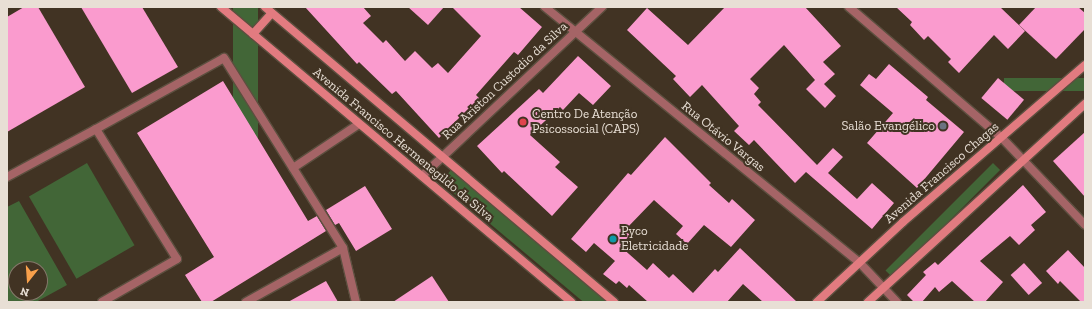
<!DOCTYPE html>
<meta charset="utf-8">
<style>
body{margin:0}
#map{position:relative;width:1092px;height:309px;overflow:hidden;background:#413323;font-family:"Zilla Slab",serif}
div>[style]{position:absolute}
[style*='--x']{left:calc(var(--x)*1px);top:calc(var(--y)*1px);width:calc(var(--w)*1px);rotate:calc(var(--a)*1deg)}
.green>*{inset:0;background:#426637;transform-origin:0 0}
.building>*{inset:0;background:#fa9bce;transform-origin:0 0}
.roads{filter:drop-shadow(1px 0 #5c4f3f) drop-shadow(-1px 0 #5c4f3f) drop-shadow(0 1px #5c4f3f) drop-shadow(0 -1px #5c4f3f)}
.lane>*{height:8px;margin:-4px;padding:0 4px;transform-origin:4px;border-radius:4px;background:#a56466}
.street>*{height:8px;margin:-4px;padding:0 4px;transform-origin:4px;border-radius:4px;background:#a56466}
.secondary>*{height:8px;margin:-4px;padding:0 4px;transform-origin:4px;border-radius:4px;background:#e27b80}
.dots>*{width:11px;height:11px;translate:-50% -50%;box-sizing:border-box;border:2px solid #413323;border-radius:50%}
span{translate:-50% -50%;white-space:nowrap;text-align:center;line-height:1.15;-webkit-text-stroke:4px #413323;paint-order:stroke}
.street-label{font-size:13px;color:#e8dfd5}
.poi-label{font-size:13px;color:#e8dfd5}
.left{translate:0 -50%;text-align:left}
.right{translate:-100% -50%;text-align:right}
.frame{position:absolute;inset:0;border:8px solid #e8dfd5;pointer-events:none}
.north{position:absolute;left:8px;top:261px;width:40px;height:40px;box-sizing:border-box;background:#413323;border:1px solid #84786a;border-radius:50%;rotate:197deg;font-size:11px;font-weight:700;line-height:16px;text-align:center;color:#e8dfd5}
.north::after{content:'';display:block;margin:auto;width:14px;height:18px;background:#f8a04b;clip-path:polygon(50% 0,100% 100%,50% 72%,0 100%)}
</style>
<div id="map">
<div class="green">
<div style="left:233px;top:7px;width:25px;height:227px"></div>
<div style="left:1085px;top:78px;width:13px;height:81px;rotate:90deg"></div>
<div style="left:87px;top:163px;width:95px;height:67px;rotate:60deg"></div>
<div style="left:993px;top:163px;width:10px;height:152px;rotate:45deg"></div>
<div style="left:451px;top:170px;width:204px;height:16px;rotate:40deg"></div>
<div style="clip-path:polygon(evenodd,19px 201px,67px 285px,36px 302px,7px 302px,7px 207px,19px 201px,16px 269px,40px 269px,40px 293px,16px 293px,16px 269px)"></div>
</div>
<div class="building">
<div style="clip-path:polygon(24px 7px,38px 7px,85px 87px,7px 132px,7px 17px)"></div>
<div style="clip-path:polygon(81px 7px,142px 7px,178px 67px,132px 93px)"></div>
<div style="clip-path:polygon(305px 7px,363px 7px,371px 16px,363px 23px,383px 43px,386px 40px,405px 61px,415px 51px,432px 68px,438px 63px,448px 73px,481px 36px,452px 7px,519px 7px,542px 27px,518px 55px,514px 52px,476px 95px,479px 98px,439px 138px,396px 91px,392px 94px,359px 62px,357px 64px)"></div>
<div style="clip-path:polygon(408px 7px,444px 7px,428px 25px)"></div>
<div style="clip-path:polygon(725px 7px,805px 7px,841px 46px,823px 62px,835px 74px,824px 84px,836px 96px,825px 108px,806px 89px,815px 80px,784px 45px,750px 79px,759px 88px,754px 94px,761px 102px,758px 105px,817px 165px,833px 148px,843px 157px,828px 173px,857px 199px,872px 183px,894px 203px,872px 229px,806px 172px,795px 183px,754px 140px,749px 145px,734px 131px,739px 126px,702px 85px,690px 97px,673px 79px,676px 76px,627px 30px,647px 8px,688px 45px)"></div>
<div style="clip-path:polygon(896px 7px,1000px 7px,1025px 31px,1008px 49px,994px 35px,959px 73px,948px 62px,951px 59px,928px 36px,924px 40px,910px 25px,912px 22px)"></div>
<div style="clip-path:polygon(1036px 7px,1078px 7px,1085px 13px,1085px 29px,1056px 59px,1019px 25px)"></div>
<div style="clip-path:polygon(578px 56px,611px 86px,593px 105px,579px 93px,563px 110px,560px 107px,530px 135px,560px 162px,555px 167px,578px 187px,552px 216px,504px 171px,502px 173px,477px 146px,539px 89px,543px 93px)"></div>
<div style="clip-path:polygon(889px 64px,928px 97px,926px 100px,964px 132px,917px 188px,867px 143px,893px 113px,860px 85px,869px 74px,876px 79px)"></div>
<div style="left:998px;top:78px;width:34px;height:26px;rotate:40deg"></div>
<div style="clip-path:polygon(223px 81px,308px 221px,317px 216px,326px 231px,211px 302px,202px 302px,185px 275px,214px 257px,137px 133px)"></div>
<div style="clip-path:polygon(1085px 132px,1085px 197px,1053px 161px)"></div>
<div style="clip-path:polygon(665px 137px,711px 183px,709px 185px,729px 203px,732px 199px,755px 220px,731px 247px,704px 225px,687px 244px,676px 234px,683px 226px,654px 200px,625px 230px,630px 235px,620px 246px,647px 270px,653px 263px,669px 278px,673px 274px,693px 293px,715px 269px,718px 272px,740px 248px,797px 302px,763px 302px,743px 284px,727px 302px,648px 302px,629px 285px,627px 288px,619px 281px,616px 284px,603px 274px,615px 261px,594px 243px,586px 252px,571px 239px,628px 173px,631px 175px)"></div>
<div style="clip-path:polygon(1023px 185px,1046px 212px,1031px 225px,1035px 230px,1019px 245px,1010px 236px,980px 261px,1003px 282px,985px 302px,975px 302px,952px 281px,939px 292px,935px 287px,922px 302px,914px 302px,907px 295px,926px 275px,923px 272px,935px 262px,938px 265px)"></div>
<div style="clip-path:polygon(365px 186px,392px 229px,356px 251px,339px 223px,335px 225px,326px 210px)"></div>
<div style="clip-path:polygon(1068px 250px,1085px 268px,1085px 302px,1081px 302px,1060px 281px,1058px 284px,1046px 271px)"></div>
<div style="left:1024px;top:263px;width:27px;height:18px;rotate:48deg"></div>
<div style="clip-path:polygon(432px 276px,449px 302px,393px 302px)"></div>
<div style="clip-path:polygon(326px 281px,338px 302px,288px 302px)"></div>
</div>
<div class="roads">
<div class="lane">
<div style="--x:96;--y:129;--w:146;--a:-29"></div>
<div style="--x:224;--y:58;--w:224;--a:57.9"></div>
<div style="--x:343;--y:248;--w:56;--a:76.5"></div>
<div style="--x:293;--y:168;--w:79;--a:-33.7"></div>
<div style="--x:7;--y:177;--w:101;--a:-28.3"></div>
<div style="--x:96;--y:129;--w:153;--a:58.1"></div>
<div style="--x:177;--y:259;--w:86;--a:150.2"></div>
<div style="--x:246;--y:302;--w:111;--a:-29.1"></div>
</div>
<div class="street">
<div style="--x:545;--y:7;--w:405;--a:39.1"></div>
<div style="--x:859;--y:262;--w:55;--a:46.5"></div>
<div style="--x:849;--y:7;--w:201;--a:40.6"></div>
<div style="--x:1002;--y:138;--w:120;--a:46.3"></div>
<div style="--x:422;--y:176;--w:247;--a:-43.2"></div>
</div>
<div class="secondary">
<div style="--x:221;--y:7;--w:458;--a:40.1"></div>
<div style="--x:265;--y:7;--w:457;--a:40.2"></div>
<div style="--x:253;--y:34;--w:28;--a:-48"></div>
<div style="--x:817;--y:302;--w:117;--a:-42.9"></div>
<div style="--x:903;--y:222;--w:240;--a:-40.8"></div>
<div style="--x:868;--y:302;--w:294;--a:-42.4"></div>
</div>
</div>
<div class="dots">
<div style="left:523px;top:122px;background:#e0444e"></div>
<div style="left:943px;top:126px;background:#6b7280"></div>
<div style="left:613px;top:239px;background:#0f9aa8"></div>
</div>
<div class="street-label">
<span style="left:505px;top:81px;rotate:-43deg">Rua Ariston Custodio da Silva</span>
<span style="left:723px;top:137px;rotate:39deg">Rua Otávio Vargas</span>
<span style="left:403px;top:145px;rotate:40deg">Avenida Francisco Hermenegildo da Silva</span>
<span style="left:942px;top:173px;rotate:-41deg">Avenida Francisco Chagas</span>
</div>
<div class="poi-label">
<span class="left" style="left:532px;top:122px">Centro De Atenção<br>Psicossocial (CAPS)</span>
<span class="right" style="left:935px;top:126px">Salão Evangélico</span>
<span class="left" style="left:621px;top:239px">Pyco<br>Eletricidade</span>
</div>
<div class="frame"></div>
<div class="north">N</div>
</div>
